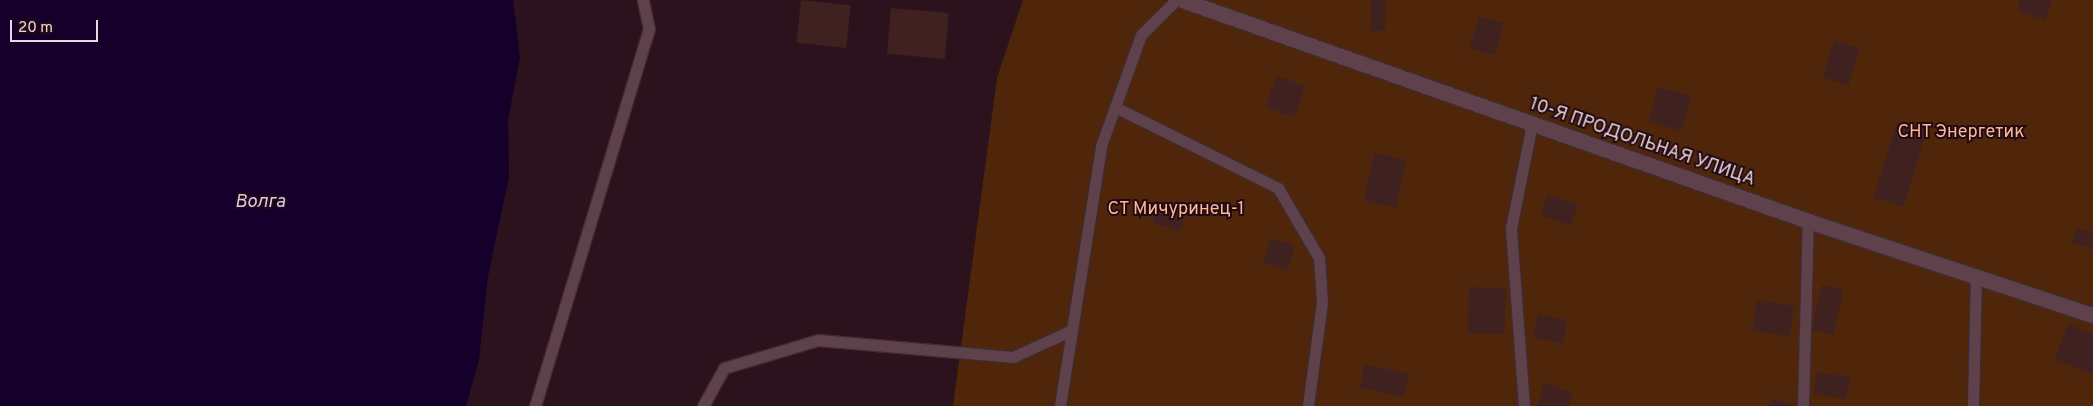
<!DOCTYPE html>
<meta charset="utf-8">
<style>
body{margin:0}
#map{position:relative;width:2093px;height:406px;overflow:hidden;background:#2c121c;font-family:Overpass,sans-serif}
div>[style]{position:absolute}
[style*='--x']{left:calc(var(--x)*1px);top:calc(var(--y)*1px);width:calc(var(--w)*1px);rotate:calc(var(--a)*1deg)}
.green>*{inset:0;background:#50260a}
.water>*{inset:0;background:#15002c}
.building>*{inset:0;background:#3f2220;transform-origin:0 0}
.roads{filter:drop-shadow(1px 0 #3e2c32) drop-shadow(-1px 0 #3e2c32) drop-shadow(0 1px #3e2c32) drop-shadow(0 -1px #3e2c32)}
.lane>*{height:11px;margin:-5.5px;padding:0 5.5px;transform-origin:5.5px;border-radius:5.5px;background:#5f414c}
.street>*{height:15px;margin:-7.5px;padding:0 7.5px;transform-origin:7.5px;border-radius:7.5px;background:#5f414c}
span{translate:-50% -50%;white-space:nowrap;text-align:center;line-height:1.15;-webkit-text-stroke:4px #220913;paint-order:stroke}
.park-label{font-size:18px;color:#f9ba96}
.street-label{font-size:18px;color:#ebd7dd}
.water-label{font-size:19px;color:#d9c9f2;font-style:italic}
.scale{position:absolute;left:10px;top:20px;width:88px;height:22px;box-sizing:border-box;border:2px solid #ebd7dd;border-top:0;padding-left:6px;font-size:15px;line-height:18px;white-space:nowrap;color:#ebd7dd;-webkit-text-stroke:4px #220913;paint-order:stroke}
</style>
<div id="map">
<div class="green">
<div style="clip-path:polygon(1023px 0,1164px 0,1973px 282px,1970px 406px,953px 406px,997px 78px)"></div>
<div style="clip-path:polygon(1207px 0,2093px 0,2093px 406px,1978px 406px,1980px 281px)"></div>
</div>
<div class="water">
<div style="clip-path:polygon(0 0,513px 0,520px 58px,508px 120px,509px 177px,488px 276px,479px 360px,466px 406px,0 406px)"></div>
</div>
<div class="building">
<div style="left:801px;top:0;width:50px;height:43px;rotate:6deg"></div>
<div style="left:1371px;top:0;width:14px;height:31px"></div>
<div style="clip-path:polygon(2020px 0,2052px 0,2045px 20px,2017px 11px)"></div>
<div style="left:891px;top:8px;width:58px;height:46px;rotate:5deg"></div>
<div style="left:1479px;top:16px;width:26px;height:33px;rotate:16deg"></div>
<div style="left:1834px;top:40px;width:27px;height:39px;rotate:17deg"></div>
<div style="left:1277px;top:76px;width:30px;height:33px;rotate:20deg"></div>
<div style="left:1658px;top:87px;width:34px;height:36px;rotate:15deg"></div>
<div style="left:1897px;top:122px;width:31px;height:79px;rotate:17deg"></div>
<div style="left:1374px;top:153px;width:33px;height:49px;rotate:12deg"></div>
<div style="left:1548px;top:194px;width:32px;height:22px;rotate:20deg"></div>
<div style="left:1159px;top:202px;width:28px;height:22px;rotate:17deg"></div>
<div style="clip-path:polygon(2076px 228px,2093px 233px,2093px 248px,2072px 243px)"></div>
<div style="left:1270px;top:238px;width:26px;height:26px;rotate:16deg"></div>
<div style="left:1822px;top:285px;width:22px;height:46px;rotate:13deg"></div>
<div style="left:1469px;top:287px;width:37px;height:46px;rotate:2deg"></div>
<div style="left:1757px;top:300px;width:38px;height:31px;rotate:9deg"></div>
<div style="left:1538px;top:314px;width:30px;height:24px;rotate:12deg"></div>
<div style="clip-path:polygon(2068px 324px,2093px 334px,2093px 374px,2055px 359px)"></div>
<div style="left:1365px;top:364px;width:45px;height:24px;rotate:13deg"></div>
<div style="left:1817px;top:372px;width:33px;height:22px;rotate:9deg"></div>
<div style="clip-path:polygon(1545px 383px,1573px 393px,1568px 406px,1537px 406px)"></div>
<div style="clip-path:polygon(1773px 398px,1795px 406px,1770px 406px)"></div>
</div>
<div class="roads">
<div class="lane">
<div style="--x:1115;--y:107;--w:182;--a:26.4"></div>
<div style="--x:1278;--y:188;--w:81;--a:59.6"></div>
<div style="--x:1319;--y:258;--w:44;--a:86.1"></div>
<div style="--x:1322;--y:302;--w:105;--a:97.7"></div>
<div style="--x:535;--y:406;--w:394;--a:-73.2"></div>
<div style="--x:649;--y:29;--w:30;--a:-102"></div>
<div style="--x:703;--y:406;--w:43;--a:-61.1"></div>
<div style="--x:724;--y:368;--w:98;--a:-16.6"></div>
<div style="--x:818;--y:340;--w:196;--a:5"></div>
<div style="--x:1013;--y:357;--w:65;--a:-24.6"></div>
<div style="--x:1060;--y:406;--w:263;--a:-81"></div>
<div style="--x:1101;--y:146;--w:118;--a:-70.2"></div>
<div style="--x:1141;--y:35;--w:49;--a:-45"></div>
<div style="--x:1524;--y:406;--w:178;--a:-94.2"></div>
<div style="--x:1511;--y:228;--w:106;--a:-78.6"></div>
<div style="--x:1803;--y:406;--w:185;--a:-88.5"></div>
<div style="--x:1973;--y:406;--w:130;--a:-88.7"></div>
</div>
<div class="street">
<div style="--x:1182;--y:0;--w:664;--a:19.44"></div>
<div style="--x:1808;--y:221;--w:300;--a:18.3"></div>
</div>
</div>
<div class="park-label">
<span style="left:1961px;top:133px">СНТ Энергетик</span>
<span style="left:1176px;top:210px">СТ Мичуринец-1</span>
</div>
<div class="street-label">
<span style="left:1642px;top:143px;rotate:19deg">10-Я ПРОДОЛЬНАЯ УЛИЦА</span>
</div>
<div class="water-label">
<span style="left:260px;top:203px">Волга</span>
</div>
<div class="scale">20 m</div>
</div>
